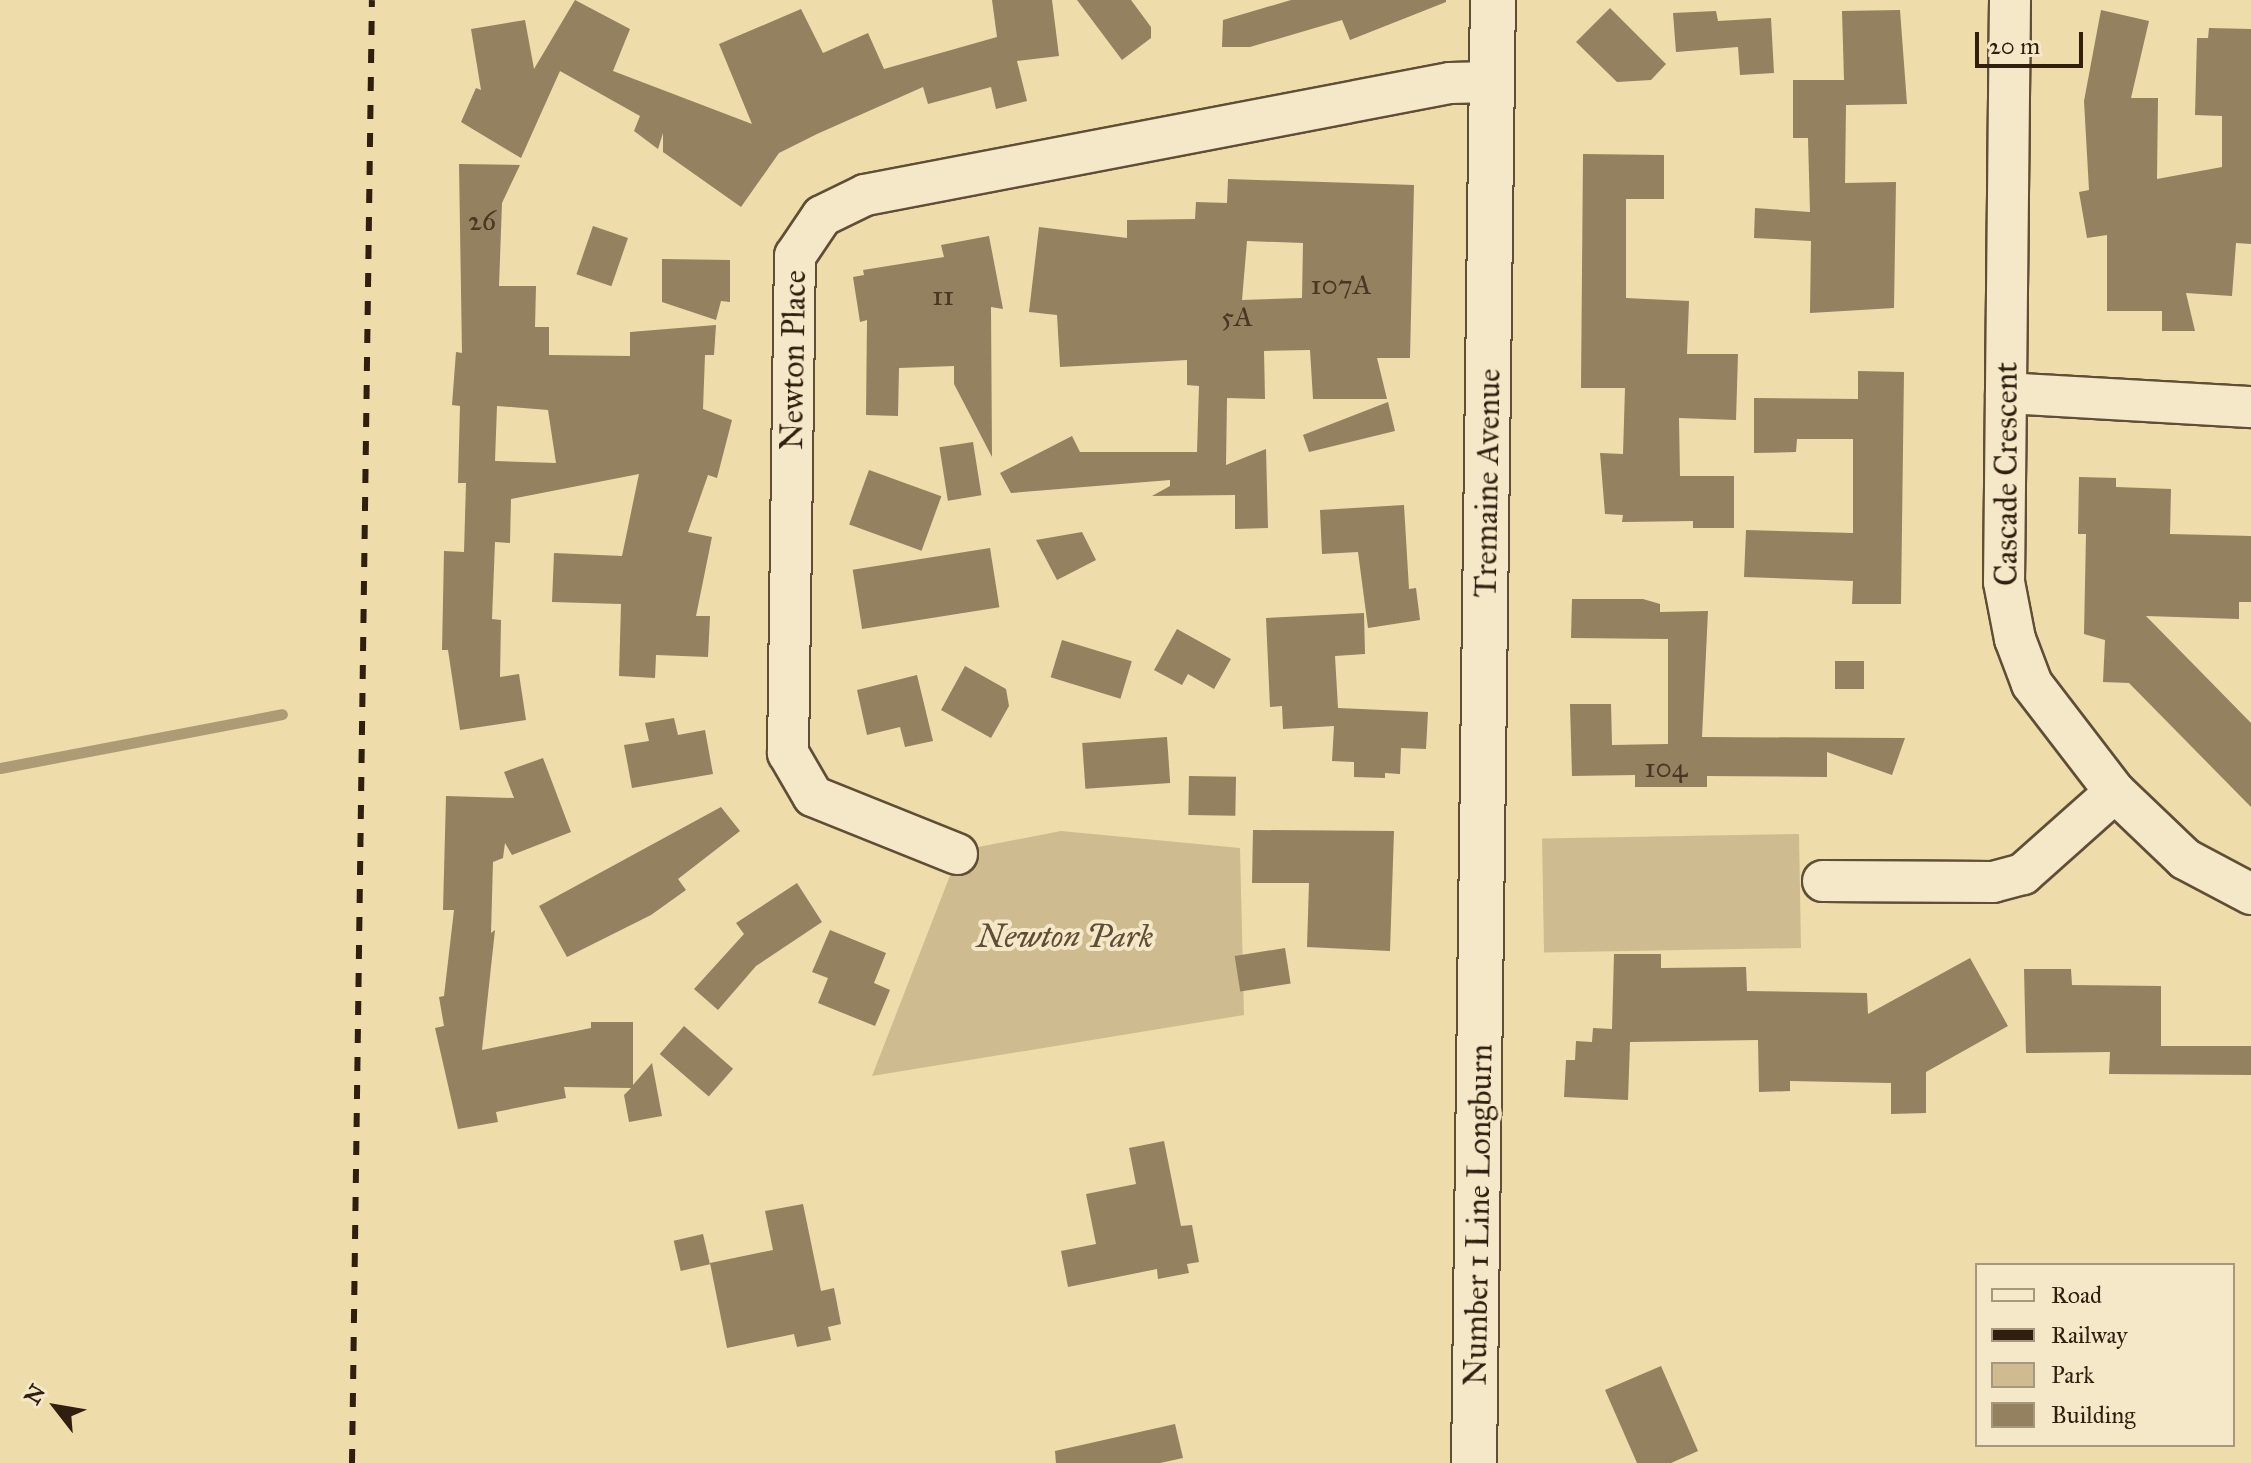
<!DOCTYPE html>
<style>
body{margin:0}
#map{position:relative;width:2251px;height:1463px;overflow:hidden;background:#eedcaa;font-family:"IM FELL Great Primer",serif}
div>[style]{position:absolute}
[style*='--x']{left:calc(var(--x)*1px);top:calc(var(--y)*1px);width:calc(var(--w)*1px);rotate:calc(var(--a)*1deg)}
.green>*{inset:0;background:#cebc90;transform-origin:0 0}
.stream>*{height:11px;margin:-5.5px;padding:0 5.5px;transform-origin:5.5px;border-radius:5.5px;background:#ad9b75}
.building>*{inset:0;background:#938160;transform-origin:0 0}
.roads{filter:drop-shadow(2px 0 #604e36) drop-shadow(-2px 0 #604e36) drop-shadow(0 2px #604e36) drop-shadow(0 -2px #604e36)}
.street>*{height:40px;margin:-20px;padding:0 20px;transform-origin:20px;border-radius:20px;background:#f4e8c8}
.secondary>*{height:44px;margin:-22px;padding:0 22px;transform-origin:22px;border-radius:22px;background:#f4e8c8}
.rail>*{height:6px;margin-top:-3px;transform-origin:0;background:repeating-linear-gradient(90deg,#301e0f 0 14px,transparent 0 28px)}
span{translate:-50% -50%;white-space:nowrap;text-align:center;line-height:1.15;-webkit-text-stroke:8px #f4e8c8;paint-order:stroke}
.number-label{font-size:28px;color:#493723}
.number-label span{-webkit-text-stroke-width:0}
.street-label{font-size:32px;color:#301e0f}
.park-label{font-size:32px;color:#5f4d36;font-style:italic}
.legend{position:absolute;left:1975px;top:1263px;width:260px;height:184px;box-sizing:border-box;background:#f4e8c8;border:2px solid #a6977e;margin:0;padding:10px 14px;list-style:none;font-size:24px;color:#301e0f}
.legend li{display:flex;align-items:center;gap:16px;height:40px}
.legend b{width:40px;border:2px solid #a6977e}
.north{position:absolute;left:16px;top:1367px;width:80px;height:80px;-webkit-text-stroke:6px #f4e8c8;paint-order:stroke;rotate:301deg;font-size:22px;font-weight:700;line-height:32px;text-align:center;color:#301e0f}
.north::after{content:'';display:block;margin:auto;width:28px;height:36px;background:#301e0f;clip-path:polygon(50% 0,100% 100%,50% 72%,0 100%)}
.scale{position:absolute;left:1975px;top:32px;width:108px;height:36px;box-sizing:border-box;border:4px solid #301e0f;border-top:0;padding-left:10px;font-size:24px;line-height:28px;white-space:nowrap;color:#301e0f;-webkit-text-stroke:6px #f4e8c8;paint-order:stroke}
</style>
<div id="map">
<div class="green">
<div style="clip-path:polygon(1061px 831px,1240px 848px,1244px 1015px,872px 1076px,951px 873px,968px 849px)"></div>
<div style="left:1799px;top:834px;width:114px;height:257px;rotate:89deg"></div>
</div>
<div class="stream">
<div style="--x:0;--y:768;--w:287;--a:-10.8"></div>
</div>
<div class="building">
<div style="clip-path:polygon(575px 0,630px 29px,613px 71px,752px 124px,719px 44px,801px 9px,823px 53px,868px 33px,884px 69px,997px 37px,992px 0,1052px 0,1059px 56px,1017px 61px,1027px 101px,996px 109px,991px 87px,928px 104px,923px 87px,817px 134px,779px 153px,741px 207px,663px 152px,663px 133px,658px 149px,634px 131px,640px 116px,560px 71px,521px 158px,461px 122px,476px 88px,481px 90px,471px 29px,525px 20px,534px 69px)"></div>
<div style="clip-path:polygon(1077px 0,1131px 0,1151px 27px,1151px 38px,1122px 60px)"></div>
<div style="clip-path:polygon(1291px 0,1446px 0,1446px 2px,1350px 40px,1342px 20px,1250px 47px,1222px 47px,1223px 20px)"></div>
<div style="clip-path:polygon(1610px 8px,1666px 64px,1651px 80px,1617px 82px,1576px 42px)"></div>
<div style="clip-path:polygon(1900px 10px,1907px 104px,1846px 105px,1845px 183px,1896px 182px,1894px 308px,1810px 313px,1811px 241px,1754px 238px,1755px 208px,1810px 212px,1808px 138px,1793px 138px,1793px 80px,1844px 80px,1842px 11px)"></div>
<div style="clip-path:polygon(2101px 10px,2149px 21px,2131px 98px,2158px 98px,2157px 179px,2222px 167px,2222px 116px,2195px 115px,2197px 38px,2208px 38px,2209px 28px,2251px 29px,2251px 244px,2236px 243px,2232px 296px,2186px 293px,2195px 331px,2162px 331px,2162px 311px,2107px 311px,2107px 235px,2087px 238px,2079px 192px,2089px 190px,2084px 101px)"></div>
<div style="clip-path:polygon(1716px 11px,1718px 21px,1771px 18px,1774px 73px,1740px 75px,1738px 47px,1676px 52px,1673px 13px)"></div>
<div style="clip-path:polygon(1583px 154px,1664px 155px,1664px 199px,1626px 199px,1626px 298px,1689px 301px,1687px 354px,1738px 354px,1736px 420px,1679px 418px,1680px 476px,1734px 476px,1734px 528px,1693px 528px,1693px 521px,1622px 522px,1623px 515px,1605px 514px,1600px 453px,1623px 454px,1625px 388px,1581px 388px)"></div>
<div style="clip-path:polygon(evenodd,459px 164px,520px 165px,502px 203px,499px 286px,536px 286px,535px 327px,549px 327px,549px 355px,630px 356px,630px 332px,716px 325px,714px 355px,705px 355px,703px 409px,732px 420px,717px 478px,708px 475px,688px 532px,712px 537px,696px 616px,710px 616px,708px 657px,656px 655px,655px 678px,619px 676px,621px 604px,552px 602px,554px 553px,622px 556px,639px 474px,511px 499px,510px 543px,495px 542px,492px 619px,501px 620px,500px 677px,519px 674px,526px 720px,460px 730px,448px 650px,442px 650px,444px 551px,464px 552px,466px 483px,458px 483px,460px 406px,452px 405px,456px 352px,462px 353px,459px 164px,497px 406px,548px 410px,556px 463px,495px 461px,497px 406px)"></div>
<div style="clip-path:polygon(evenodd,1228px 179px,1414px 185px,1410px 358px,1377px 358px,1387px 399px,1313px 399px,1310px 350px,1264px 351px,1265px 399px,1227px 398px,1226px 465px,1266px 449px,1268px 528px,1235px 529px,1235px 495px,1152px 496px,1170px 486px,1170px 480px,1011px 493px,1000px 473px,1072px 436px,1080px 452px,1197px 452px,1199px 386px,1187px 385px,1187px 360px,1060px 367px,1057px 315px,1029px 312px,1039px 227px,1127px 238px,1127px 220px,1195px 219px,1196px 202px,1227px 203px,1228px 179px,1247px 241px,1303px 243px,1302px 298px,1242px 300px,1247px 241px)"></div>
<div style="left:593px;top:226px;width:37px;height:51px;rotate:19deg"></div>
<div style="clip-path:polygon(989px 236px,1003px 309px,991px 307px,992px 457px,954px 384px,954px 366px,899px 368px,898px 416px,866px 415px,867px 320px,860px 322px,853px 277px,864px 275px,863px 270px,944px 257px,941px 245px)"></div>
<div style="clip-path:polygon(662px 259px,730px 260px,730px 302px,721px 301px,716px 320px,662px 302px)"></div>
<div style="clip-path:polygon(1858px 371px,1904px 372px,1901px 604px,1852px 604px,1853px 581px,1744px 577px,1746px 530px,1853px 533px,1853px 439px,1797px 439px,1796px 452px,1754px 453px,1754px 398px,1858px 399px)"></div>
<div style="clip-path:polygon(1388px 402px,1395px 431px,1309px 452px,1303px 435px)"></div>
<div style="left:973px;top:442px;width:54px;height:34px;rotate:81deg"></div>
<div style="left:869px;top:470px;width:77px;height:58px;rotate:20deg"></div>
<div style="clip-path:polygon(2079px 477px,2116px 478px,2116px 487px,2171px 489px,2170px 534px,2251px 536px,2251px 602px,2239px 602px,2239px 619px,2146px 616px,2251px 723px,2251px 807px,2129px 683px,2103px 682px,2105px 640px,2084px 634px,2086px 534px,2078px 534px)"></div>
<div style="clip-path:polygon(1404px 505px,1409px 589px,1416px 588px,1420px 620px,1368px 628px,1358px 552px,1322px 554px,1320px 510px)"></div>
<div style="clip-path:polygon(1082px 532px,1096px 560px,1057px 580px,1036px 540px)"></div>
<div style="left:990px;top:548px;width:60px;height:139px;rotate:81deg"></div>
<div style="clip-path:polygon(1572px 599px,1643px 599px,1660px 604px,1660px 612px,1708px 611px,1702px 737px,1905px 738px,1892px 775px,1827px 752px,1827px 777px,1707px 776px,1707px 787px,1635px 787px,1635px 775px,1572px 776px,1570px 704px,1611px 704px,1612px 745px,1668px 744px,1668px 639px,1571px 638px)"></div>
<div style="clip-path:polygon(1364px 613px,1365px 654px,1335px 656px,1338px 708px,1428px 712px,1426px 749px,1401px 748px,1400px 774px,1385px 773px,1385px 778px,1354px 777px,1354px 762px,1332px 761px,1334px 726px,1283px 729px,1282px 706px,1270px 707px,1266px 618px)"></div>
<div style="clip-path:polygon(1177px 629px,1231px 659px,1214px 689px,1188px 674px,1182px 685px,1154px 670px)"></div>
<div style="left:1062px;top:640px;width:73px;height:39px;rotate:17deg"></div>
<div style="left:1835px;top:661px;width:29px;height:28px"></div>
<div style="clip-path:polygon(965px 666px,1006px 689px,1009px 706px,991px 738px,941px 710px)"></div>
<div style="clip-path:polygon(917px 675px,933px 741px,905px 747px,900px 727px,867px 735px,857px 690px)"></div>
<div style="clip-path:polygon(674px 718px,678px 735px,705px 730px,713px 774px,632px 788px,624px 745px,649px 741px,645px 723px)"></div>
<div style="left:1167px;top:737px;width:46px;height:85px;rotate:86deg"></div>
<div style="clip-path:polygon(543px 758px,571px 832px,512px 855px,505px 843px,503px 858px,493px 862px,491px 933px,495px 930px,482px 1050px,591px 1028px,591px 1022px,633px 1022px,633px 1085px,652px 1063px,662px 1116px,629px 1122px,624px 1095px,631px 1088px,564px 1087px,566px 1098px,496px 1112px,498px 1122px,458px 1129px,435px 1028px,444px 1026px,439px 997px,444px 996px,454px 910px,443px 910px,446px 796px,514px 798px,504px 772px)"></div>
<div style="left:1189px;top:776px;width:47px;height:39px;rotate:1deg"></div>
<div style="clip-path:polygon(721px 807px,740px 831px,678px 879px,686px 890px,651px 915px,567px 957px,539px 906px)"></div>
<div style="clip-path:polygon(1253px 830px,1394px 831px,1390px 951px,1307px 947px,1309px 883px,1252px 883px)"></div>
<div style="clip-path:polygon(797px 883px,822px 922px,756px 966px,718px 1010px,694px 989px,744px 934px,736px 923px)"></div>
<div style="clip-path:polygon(830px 930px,886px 953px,874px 983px,890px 990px,875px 1026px,818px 1003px,828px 978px,812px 972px)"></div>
<div style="left:1285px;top:948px;width:36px;height:51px;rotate:81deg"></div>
<div style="clip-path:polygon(1614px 954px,1661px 954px,1661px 968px,1746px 967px,1747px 991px,1867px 993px,1868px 1014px,1970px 958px,2008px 1026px,1926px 1072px,1926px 1113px,1891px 1114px,1891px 1083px,1790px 1081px,1790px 1091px,1759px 1092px,1758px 1040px,1630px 1042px,1628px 1100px,1564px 1097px,1566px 1060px,1575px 1060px,1576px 1041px,1592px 1042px,1593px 1028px,1612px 1029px)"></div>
<div style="clip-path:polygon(2024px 969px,2071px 969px,2072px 985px,2161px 986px,2161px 1046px,2251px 1046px,2251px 1075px,2109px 1074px,2110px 1052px,2026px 1053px)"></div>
<div style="left:684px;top:1026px;width:65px;height:37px;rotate:41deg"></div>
<div style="clip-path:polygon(1164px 1141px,1181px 1226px,1192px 1225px,1199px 1262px,1187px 1264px,1189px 1273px,1158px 1279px,1157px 1269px,1068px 1287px,1061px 1251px,1096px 1244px,1086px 1194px,1136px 1184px,1129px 1148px)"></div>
<div style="clip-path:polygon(803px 1204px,821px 1291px,834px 1288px,841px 1324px,828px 1327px,831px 1340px,797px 1347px,794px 1334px,727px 1348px,710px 1263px,773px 1250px,765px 1211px)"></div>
<div style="left:703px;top:1234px;width:31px;height:30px;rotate:77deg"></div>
<div style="clip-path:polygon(1661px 1366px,1698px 1451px,1671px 1463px,1637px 1463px,1605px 1390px)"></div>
<div style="clip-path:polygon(1175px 1424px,1183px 1458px,1160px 1463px,1056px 1463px,1055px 1451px)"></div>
</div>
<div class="roads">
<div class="street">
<div style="--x:2010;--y:0;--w:582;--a:90.59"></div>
<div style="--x:2004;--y:582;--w:58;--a:79.1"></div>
<div style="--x:2015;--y:639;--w:48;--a:69.3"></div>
<div style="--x:2032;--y:684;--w:136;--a:52.5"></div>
<div style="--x:2115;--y:792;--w:97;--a:43.7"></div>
<div style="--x:2185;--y:859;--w:75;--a:27.9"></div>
<div style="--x:2006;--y:393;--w:245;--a:3.3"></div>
<div style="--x:957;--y:854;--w:155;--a:-158.1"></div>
<div style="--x:813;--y:796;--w:50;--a:-120.2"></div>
<div style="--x:788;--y:753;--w:497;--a:-89.2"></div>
<div style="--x:795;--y:256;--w:48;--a:-56"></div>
<div style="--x:822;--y:216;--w:48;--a:-26"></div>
<div style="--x:865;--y:195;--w:596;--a:-10.84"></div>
<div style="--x:1450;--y:83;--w:42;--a:-1.4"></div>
<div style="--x:1823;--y:881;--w:170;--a:0.3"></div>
<div style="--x:1993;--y:882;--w:31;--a:-15"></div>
<div style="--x:2023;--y:874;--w:123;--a:-41.7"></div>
</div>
<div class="secondary">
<div style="--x:1474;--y:1463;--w:1463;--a:-89.26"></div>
</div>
</div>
<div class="rail">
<div style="--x:352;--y:1463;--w:1463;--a:-89.22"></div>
</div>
<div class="number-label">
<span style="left:482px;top:221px">26</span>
<span style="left:1341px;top:285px">107A</span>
<span style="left:943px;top:296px">11</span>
<span style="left:1237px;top:317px">5A</span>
<span style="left:1666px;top:768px">104</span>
</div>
<div class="street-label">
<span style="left:794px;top:360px;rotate:-89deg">Newton Place</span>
<span style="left:2007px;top:474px;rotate:-90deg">Cascade Crescent</span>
<span style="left:1488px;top:483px;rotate:-89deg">Tremaine Avenue</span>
<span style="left:1479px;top:1215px;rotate:-89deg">Number 1 Line Longburn</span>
</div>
<div class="park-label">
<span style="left:1065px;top:937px">Newton Park</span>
</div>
<ul class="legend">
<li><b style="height:10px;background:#f4e8c8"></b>Road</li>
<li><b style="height:10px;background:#301e0f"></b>Railway</li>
<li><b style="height:22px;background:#cebc90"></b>Park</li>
<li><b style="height:22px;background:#938160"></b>Building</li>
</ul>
<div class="north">N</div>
<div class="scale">20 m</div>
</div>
